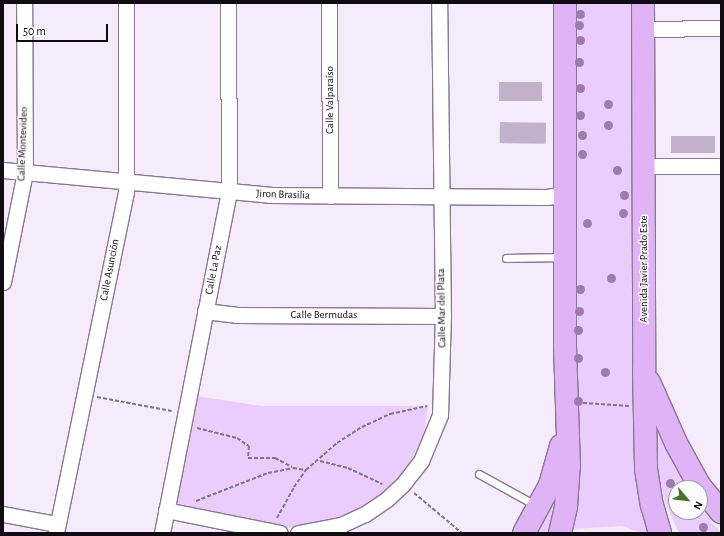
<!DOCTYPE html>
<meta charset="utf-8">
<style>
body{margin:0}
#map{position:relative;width:724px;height:536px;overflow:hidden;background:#f5ebfb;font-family:"Alegreya Sans",sans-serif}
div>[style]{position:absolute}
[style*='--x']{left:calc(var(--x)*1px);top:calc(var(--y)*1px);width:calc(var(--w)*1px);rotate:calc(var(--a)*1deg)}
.green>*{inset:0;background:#ebcdfd}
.building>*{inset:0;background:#c1b1cb;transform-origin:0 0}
.path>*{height:2px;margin-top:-1px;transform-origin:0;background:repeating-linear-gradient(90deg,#7e7682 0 4px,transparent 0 6px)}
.roads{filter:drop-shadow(1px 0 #887891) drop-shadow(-1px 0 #887891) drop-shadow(0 1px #887891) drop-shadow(0 -1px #887891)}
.service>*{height:7px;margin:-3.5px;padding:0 3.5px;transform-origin:3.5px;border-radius:3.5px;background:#fff}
.minor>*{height:15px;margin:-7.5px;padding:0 7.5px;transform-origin:7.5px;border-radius:7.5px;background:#fff}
.primary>*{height:22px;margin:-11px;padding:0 11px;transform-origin:11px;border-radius:11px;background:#e0b3f7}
.trees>*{width:9px;height:9px;margin:-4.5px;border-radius:50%;background:#9e7baf}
span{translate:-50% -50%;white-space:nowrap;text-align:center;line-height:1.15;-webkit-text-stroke:3px #fcfcfc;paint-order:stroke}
.street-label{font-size:11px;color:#110b14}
.frame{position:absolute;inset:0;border:4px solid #110b14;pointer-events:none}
.north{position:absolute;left:668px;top:480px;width:40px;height:40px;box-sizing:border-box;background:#fcfcfc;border:1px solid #9e9c9f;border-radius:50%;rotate:118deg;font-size:11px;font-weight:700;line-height:16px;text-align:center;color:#110b14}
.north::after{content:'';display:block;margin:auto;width:14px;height:18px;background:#4b712b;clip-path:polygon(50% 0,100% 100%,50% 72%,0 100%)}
.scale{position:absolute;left:16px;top:24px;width:92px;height:18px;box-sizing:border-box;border:2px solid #110b14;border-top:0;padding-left:5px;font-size:12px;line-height:14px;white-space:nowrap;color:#110b14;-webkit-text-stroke:3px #fcfcfc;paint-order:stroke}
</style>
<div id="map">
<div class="green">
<div style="clip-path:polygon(573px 3px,637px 3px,637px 489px,650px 533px,641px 533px,622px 526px,573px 529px,578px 500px,578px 459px,574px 387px)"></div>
<div style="clip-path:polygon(197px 396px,261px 406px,428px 406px,424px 433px,407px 469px,379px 498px,356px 512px,321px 525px,279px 528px,176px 503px)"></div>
<div style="clip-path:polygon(659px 430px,687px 488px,676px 488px,676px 512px,700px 512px,700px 508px,721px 533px,679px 533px,665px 502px,657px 466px)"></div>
<div style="clip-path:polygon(556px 485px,549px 533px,533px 533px)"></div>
</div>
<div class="building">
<div style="left:499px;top:82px;width:43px;height:19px"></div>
<div style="left:500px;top:122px;width:46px;height:21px;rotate:1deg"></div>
<div style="left:715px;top:136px;width:17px;height:44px;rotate:90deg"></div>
</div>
<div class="path">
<div style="--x:97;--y:397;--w:76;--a:10.6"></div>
<div style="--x:583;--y:403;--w:46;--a:3.7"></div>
<div style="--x:197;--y:428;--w:41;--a:14"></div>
<div style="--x:237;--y:438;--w:14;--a:34"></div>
<div style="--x:249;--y:446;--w:12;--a:95"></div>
<div style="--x:248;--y:458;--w:27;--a:0"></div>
<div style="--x:275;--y:458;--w:19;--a:28"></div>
<div style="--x:320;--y:461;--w:29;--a:14"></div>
<div style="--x:348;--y:468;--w:38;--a:25"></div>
<div style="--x:414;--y:493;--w:62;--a:39.8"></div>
<div style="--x:196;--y:501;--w:77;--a:-21.3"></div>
<div style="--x:268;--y:473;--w:25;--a:-11"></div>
<div style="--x:293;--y:468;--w:13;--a:9"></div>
<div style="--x:277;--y:518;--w:35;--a:-61"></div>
<div style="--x:294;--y:487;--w:21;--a:-55"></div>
<div style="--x:306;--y:470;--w:41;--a:-41.1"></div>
<div style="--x:337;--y:443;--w:30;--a:-33"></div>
<div style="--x:362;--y:427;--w:31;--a:-25"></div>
<div style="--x:390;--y:414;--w:38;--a:-12"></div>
</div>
<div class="roads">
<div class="service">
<div style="--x:506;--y:258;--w:57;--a:-1"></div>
<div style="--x:479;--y:474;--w:66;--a:28.9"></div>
</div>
<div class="minor">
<div style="--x:329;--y:3;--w:193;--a:89.7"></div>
<div style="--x:643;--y:29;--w:78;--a:-0.7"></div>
<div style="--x:643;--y:166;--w:78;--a:0"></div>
<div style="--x:3;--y:170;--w:268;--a:5.3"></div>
<div style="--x:270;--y:195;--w:277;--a:0.4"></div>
<div style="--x:547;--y:197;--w:17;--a:-10"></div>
<div style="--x:3;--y:282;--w:112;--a:-78.7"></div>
<div style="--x:25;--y:172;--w:169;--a:-90.3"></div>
<div style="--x:205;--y:311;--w:31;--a:7"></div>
<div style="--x:236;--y:315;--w:207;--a:0.3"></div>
<div style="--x:166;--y:510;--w:116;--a:11.4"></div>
<div style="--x:3;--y:514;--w:55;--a:10.5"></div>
<div style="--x:56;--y:533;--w:348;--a:-78.4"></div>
<div style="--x:126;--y:192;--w:189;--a:-90"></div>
<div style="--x:162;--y:533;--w:348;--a:-78.9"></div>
<div style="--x:229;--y:192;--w:189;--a:-90.3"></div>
<div style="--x:298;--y:533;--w:44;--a:-10.5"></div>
<div style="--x:341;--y:525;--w:26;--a:-25"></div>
<div style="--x:365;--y:514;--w:27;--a:-34"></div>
<div style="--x:387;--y:499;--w:22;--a:-43"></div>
<div style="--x:403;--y:484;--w:29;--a:-52"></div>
<div style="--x:421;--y:461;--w:50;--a:-67.6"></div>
<div style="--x:440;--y:415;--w:99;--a:-88.3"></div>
<div style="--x:443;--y:316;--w:313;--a:-90.7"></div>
</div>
<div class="primary">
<div style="--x:643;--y:3;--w:367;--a:89.8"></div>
<div style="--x:644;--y:370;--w:99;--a:88.8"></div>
<div style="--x:646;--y:469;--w:36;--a:81"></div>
<div style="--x:652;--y:505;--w:29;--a:74"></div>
<div style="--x:649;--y:382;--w:67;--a:66.1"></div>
<div style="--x:676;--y:443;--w:48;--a:61.3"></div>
<div style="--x:699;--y:485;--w:35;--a:51"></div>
<div style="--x:524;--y:533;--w:55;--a:-61.6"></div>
<div style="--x:550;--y:485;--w:41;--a:-74.2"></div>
<div style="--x:560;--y:533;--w:28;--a:-77"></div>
<div style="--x:566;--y:506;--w:39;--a:-86"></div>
<div style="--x:569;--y:467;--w:121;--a:-91.9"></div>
<div style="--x:565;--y:346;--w:343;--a:-90"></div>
</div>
</div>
<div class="trees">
<div style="left:580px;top:14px"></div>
<div style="left:579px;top:25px"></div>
<div style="left:580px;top:40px"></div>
<div style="left:579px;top:62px"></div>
<div style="left:580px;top:88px"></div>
<div style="left:608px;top:104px"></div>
<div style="left:580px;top:115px"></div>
<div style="left:608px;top:125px"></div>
<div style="left:582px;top:135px"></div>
<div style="left:582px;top:154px"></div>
<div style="left:617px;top:170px"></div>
<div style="left:624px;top:195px"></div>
<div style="left:623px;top:213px"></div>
<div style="left:587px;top:223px"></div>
<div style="left:611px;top:278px"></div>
<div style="left:580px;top:289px"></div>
<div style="left:579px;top:311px"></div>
<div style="left:578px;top:330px"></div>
<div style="left:578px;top:358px"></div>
<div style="left:605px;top:372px"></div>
<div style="left:578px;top:401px"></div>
<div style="left:670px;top:483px"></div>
<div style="left:703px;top:527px"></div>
</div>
<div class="street-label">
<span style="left:330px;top:100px;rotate:-90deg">Calle Valparaíso</span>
<span style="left:23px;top:144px;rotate:-88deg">Calle Montevideo</span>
<span style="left:283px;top:195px;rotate:2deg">Jiron Brasilia</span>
<span style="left:644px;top:269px;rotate:-90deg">Avenida Javier Prado Este</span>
<span style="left:110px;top:270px;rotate:-79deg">Calle Asunción</span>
<span style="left:214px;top:270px;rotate:-79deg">Calle La Paz</span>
<span style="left:442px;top:308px;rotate:-91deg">Calle Mar del Plata</span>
<span style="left:324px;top:315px">Calle Bermudas</span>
</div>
<div class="frame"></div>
<div class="north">N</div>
<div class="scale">50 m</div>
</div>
